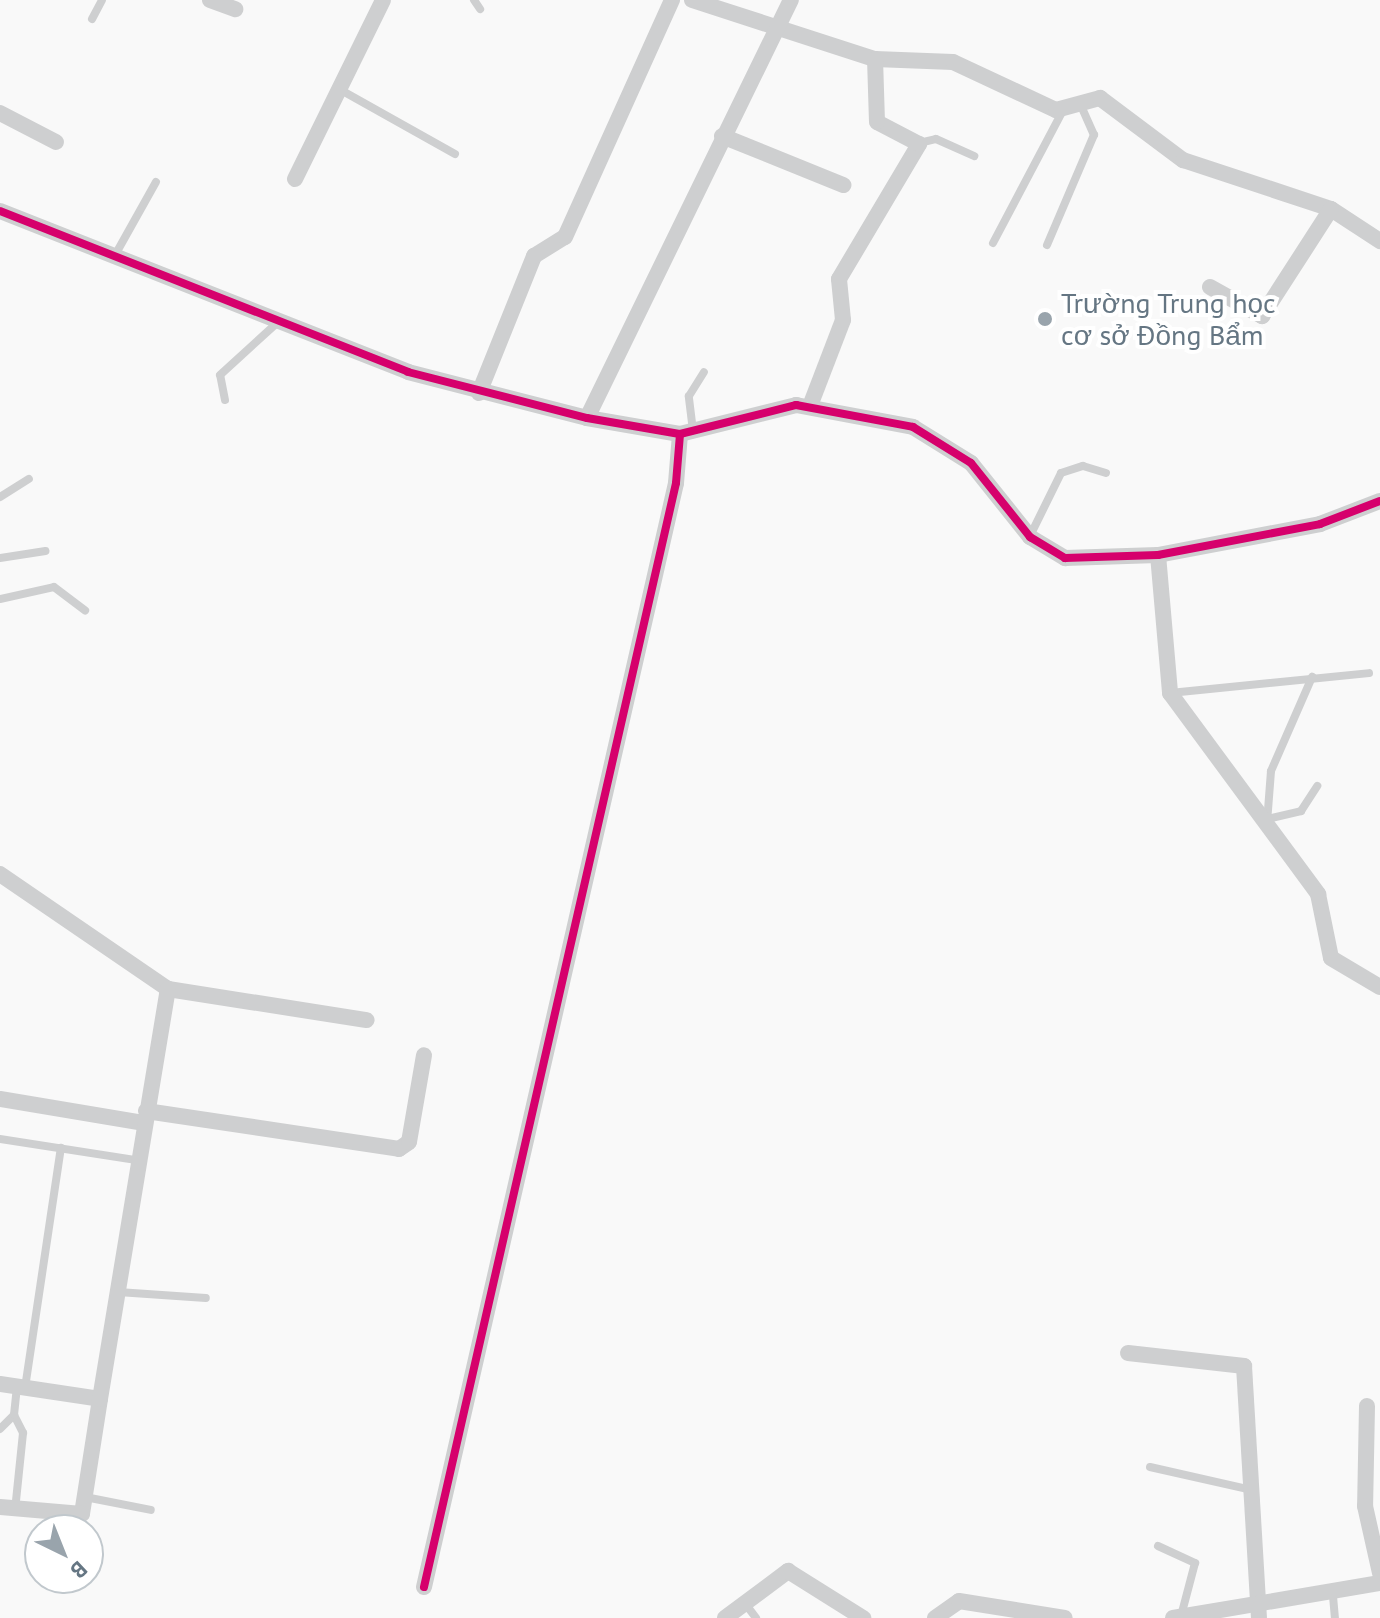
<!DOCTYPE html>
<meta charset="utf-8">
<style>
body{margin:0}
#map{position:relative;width:1380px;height:1618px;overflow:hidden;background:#f9f9f9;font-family:"PT Sans",sans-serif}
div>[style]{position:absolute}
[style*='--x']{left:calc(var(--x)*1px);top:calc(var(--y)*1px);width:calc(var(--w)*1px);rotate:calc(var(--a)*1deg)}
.lane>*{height:8px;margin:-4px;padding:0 4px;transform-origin:4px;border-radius:4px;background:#cecfd0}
.street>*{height:16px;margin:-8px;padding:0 8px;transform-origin:8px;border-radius:8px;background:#cecfd0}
.cycleway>*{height:8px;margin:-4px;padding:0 4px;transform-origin:4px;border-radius:4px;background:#d6006c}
.dots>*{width:22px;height:22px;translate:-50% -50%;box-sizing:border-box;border:4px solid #fff;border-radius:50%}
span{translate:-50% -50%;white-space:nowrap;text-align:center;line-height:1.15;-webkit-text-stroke:8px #fff;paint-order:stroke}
.poi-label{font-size:28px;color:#657683}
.left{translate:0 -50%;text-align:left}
.north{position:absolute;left:24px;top:1514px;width:80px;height:80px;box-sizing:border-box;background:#fff;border:2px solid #c1c8cd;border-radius:50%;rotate:137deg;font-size:22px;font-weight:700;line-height:32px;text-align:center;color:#657683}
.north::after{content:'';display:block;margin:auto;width:28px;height:36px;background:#99a4ac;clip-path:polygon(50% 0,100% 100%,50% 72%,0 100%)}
</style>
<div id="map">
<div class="lane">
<div style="--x:474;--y:0;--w:11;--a:56"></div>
<div style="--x:92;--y:19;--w:21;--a:-62"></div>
<div style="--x:339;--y:89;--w:133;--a:29.3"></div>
<div style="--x:919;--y:143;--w:17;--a:-13"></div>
<div style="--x:936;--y:139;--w:42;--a:24.1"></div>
<div style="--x:993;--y:243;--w:150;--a:-62.2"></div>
<div style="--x:1047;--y:245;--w:120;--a:-66.9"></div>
<div style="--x:1094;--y:135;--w:34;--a:-114"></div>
<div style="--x:114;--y:257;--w:86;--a:-60.8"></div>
<div style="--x:225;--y:400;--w:25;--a:-101"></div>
<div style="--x:220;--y:375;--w:79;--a:-42.4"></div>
<div style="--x:693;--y:431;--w:35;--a:-97"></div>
<div style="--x:689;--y:396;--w:28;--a:-58"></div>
<div style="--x:0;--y:497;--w:34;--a:-32"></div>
<div style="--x:1030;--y:536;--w:70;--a:-63.8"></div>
<div style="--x:1061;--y:473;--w:23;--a:-18"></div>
<div style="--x:1083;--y:466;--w:24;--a:17"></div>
<div style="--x:0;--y:558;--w:46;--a:-8.8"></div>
<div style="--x:0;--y:599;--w:55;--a:-12.5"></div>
<div style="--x:54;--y:587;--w:39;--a:37"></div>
<div style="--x:1170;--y:693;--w:200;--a:-5.7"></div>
<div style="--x:1267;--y:819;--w:35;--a:-13"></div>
<div style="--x:1301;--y:811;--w:30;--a:-57"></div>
<div style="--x:1267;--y:823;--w:52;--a:-85.6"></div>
<div style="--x:1271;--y:771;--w:103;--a:-66.4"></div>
<div style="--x:0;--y:1139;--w:138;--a:8.8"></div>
<div style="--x:118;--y:1292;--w:88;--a:3.9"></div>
<div style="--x:25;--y:1388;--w:243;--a:-81.5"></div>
<div style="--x:14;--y:1415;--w:20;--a:63"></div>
<div style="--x:23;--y:1433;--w:77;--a:95.9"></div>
<div style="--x:0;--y:1429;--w:20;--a:-45"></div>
<div style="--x:14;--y:1415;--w:28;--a:-84"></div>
<div style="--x:1150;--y:1467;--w:105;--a:12.7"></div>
<div style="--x:85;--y:1497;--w:67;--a:11.1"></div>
<div style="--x:1158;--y:1546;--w:41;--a:24.7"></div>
<div style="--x:1195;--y:1563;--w:55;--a:104.8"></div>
<div style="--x:1333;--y:1596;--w:22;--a:85"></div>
<div style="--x:744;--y:1602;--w:20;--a:53"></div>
</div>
<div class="street">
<div style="--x:210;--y:0;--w:27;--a:20"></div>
<div style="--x:692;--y:0;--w:192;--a:17.9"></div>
<div style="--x:875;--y:59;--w:78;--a:2.2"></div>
<div style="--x:953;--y:62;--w:114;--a:25"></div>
<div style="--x:1056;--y:110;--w:46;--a:-15.3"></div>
<div style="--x:1100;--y:98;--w:104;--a:36.8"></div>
<div style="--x:1183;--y:160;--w:156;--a:18.3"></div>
<div style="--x:1331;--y:209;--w:59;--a:33.1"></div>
<div style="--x:0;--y:113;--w:63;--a:27.4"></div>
<div style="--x:722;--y:136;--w:131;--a:22"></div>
<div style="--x:295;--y:179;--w:199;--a:-63.8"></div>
<div style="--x:0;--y:211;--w:439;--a:21.5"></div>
<div style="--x:408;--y:372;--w:185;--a:14.4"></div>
<div style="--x:587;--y:418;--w:94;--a:9.8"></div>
<div style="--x:680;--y:434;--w:120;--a:-14"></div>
<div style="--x:796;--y:405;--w:119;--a:10.6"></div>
<div style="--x:913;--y:427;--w:68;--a:31.8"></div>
<div style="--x:971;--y:463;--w:95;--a:51.4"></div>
<div style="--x:1030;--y:537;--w:41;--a:31"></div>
<div style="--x:1065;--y:558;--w:93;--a:-1.8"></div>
<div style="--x:1158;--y:555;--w:165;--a:-10.8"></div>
<div style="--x:1320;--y:524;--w:64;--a:-21"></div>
<div style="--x:1210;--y:287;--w:60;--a:29.1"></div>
<div style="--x:1262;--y:316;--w:127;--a:-57.2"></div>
<div style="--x:479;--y:393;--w:148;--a:-68.1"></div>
<div style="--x:534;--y:256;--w:36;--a:-32"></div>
<div style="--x:565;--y:237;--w:260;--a:-65.7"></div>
<div style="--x:810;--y:406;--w:92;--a:-69"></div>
<div style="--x:843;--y:320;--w:41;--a:-95.6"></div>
<div style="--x:839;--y:279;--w:157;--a:-59.3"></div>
<div style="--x:919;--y:144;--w:47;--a:-152.4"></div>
<div style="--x:877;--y:122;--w:63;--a:-91.8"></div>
<div style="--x:587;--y:418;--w:465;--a:-64"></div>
<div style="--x:1158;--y:555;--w:139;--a:85"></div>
<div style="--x:1170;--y:693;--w:250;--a:53.6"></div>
<div style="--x:1318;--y:894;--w:65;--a:78.5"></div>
<div style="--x:1331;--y:958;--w:57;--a:30.6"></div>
<div style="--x:0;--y:874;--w:204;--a:34.4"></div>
<div style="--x:168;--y:989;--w:201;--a:8.9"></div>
<div style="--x:0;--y:1099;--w:145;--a:9.5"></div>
<div style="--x:146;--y:1111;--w:256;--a:8.5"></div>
<div style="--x:399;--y:1149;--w:12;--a:-35"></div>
<div style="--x:409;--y:1142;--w:88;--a:-80.2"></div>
<div style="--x:1128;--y:1353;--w:117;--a:6.4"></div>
<div style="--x:1244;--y:1366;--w:252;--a:86.6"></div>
<div style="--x:0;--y:1384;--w:101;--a:8.5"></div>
<div style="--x:100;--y:1399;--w:116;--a:98.9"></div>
<div style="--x:82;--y:1514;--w:82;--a:-175.1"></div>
<div style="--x:100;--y:1399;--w:416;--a:-80.6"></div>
<div style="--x:1367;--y:1406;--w:100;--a:91.1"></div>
<div style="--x:1365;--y:1506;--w:69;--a:77.4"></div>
<div style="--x:424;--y:1587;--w:1132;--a:-77.14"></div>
<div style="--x:676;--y:483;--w:49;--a:-85.3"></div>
<div style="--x:725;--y:1618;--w:79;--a:-36.7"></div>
<div style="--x:788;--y:1571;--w:89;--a:32.1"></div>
<div style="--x:935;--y:1618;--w:29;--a:-35"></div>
<div style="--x:959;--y:1601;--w:107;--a:9.1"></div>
<div style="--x:1173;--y:1618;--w:210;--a:-9.6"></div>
</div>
<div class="cycleway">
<div style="--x:0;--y:211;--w:439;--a:21.5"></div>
<div style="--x:408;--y:372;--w:185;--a:14.4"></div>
<div style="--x:587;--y:418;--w:94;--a:9.8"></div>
<div style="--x:680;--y:434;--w:120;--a:-14"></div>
<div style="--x:796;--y:405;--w:119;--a:10.6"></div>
<div style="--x:913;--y:427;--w:68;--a:31.8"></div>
<div style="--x:971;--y:463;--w:95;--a:51.4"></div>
<div style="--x:1030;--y:537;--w:41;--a:31"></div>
<div style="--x:1065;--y:558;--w:93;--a:-1.8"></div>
<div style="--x:1158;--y:555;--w:165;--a:-10.8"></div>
<div style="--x:1320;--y:524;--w:64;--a:-21"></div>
<div style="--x:424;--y:1587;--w:1132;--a:-77.14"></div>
<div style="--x:676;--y:483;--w:49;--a:-85.3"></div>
</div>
<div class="dots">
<div style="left:1045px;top:319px;background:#99a4ac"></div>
</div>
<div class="poi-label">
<span class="left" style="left:1061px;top:319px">Trường Trung học<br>cơ sở Đồng Bẩm</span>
</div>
<div class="north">B</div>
</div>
